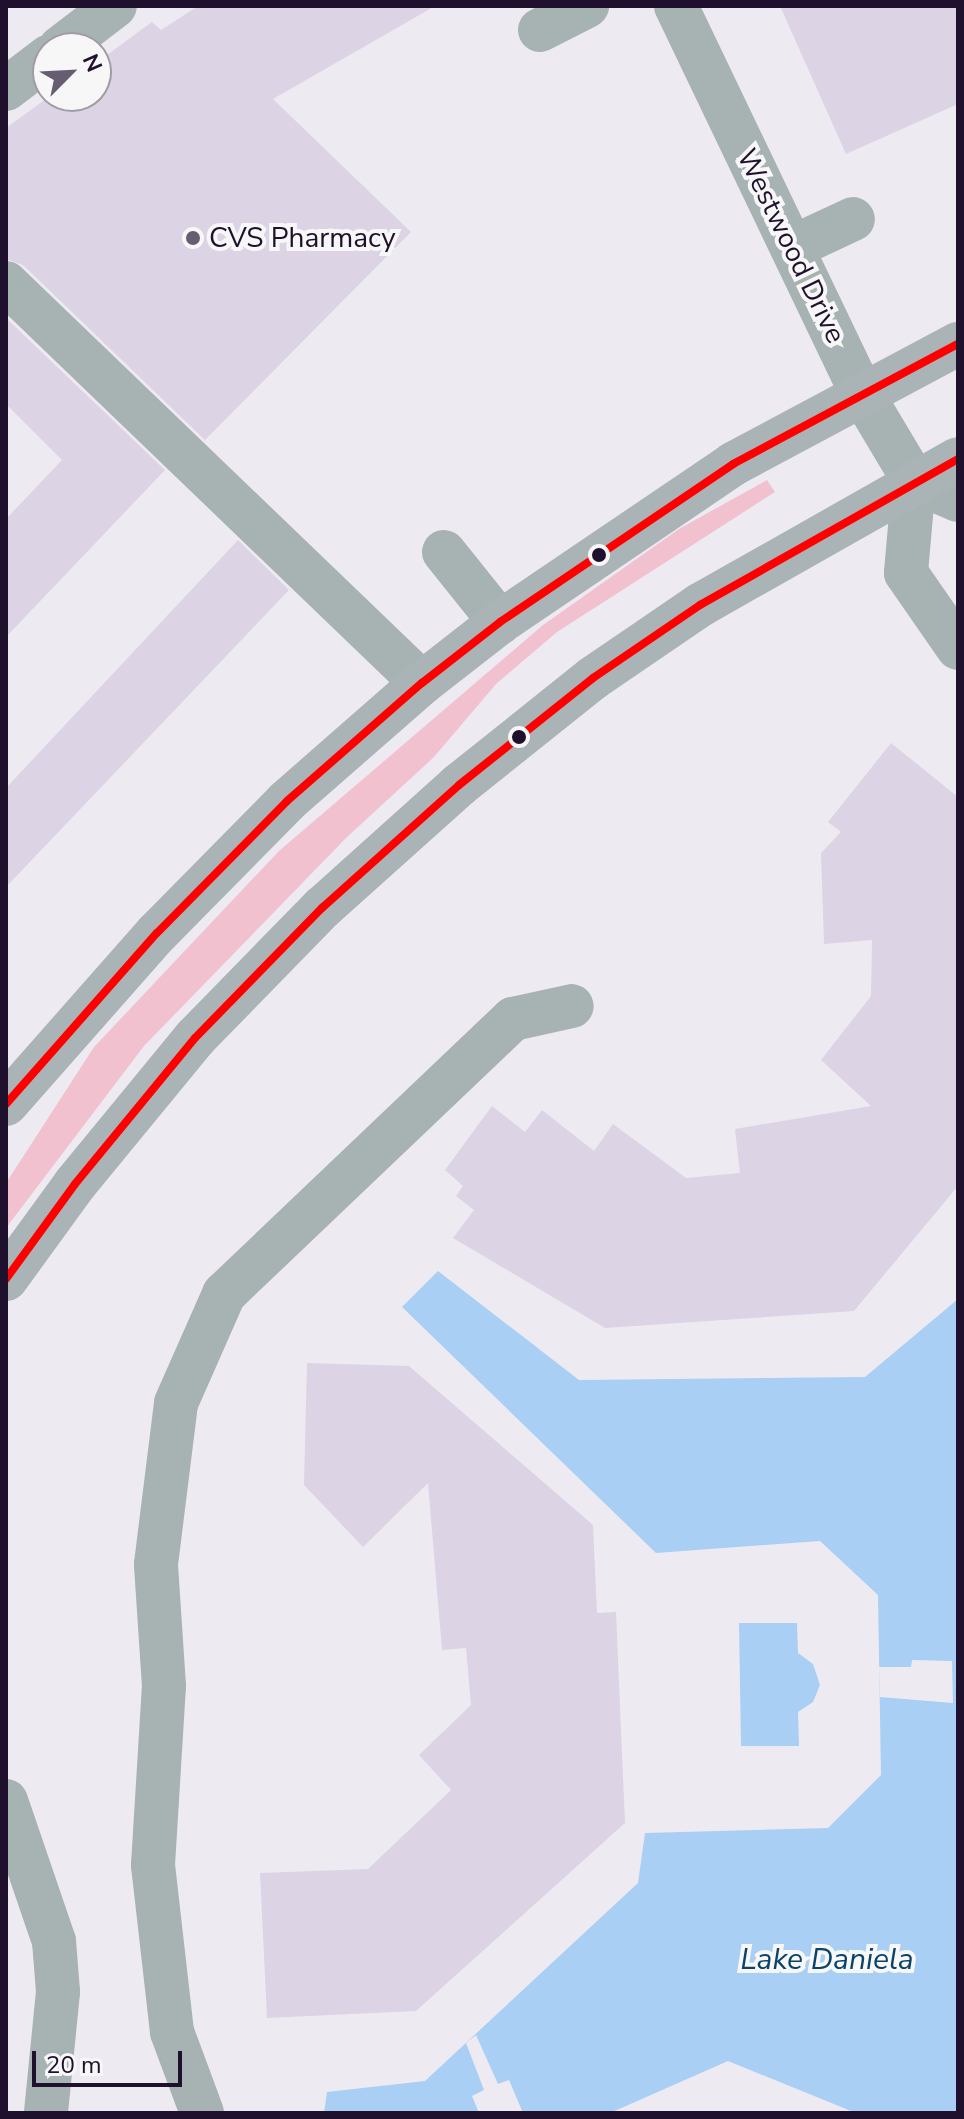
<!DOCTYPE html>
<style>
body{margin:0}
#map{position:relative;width:964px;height:2119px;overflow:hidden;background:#eeeaf2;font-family:"Nunito Sans",sans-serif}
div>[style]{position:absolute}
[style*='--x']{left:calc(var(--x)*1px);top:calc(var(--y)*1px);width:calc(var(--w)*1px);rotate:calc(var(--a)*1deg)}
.green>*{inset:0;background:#f2c1cf}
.water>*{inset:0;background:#a9cff4}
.pier>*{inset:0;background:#eeeaf2}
.building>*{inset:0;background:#dcd3e5}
.minor>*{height:44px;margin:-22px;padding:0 22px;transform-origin:22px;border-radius:22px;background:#a7b2b2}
.major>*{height:44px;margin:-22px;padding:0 22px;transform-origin:22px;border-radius:22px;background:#aab3b6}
.bus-1>*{height:8px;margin:-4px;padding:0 4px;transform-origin:4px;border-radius:4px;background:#f00}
.dots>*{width:22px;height:22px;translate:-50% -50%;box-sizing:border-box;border:4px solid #f7f7f7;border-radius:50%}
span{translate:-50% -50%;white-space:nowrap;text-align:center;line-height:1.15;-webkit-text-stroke:8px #f7f7f7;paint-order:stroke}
.poi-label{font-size:28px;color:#1f112d}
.left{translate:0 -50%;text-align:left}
.street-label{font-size:28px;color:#1f112d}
.water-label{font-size:30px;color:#0b4269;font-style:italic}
.frame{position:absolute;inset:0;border:8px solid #1f112d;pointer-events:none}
.north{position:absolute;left:32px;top:32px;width:80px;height:80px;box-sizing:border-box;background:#f7f7f7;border:2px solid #a19ba6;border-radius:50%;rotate:66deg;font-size:22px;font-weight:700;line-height:32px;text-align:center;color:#1f112d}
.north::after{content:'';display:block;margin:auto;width:28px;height:36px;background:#675d72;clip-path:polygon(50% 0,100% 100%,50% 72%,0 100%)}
.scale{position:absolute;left:32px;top:2051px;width:150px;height:36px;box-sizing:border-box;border:4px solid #1f112d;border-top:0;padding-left:10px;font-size:24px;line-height:28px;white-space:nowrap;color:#1f112d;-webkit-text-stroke:6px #f7f7f7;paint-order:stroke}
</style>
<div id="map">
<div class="green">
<div style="clip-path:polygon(767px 480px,775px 492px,557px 632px,496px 684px,434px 757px,346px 838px,144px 1046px,6px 1228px,6px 1183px,94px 1047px,279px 851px,543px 625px,679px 529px)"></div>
</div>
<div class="water">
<div style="clip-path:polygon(438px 1271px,579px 1380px,865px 1377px,958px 1299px,958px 2113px,856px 2113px,728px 2061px,610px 2113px,324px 2113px,327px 2092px,425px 2081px,638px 1883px,645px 1833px,828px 1828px,881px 1775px,878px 1595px,820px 1541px,656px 1553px,402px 1307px)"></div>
<div style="clip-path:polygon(739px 1623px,797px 1623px,798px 1653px,813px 1664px,820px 1685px,813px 1702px,798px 1712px,799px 1746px,741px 1746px)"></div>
</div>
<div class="pier">
<div style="clip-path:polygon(912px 1660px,952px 1661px,953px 1703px,880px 1697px,879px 1667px,911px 1667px)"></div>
<div style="clip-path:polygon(476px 2035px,498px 2084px,509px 2080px,523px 2113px,479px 2113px,472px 2096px,484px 2090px,466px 2043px)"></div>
</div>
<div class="building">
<div style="clip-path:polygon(198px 6px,435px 6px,273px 99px,411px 232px,205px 440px,23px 265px,6px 259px,6px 128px,50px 96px,96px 96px,96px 63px,152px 22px,161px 30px)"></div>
<div style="clip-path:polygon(780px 6px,958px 6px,958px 104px,846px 154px)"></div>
<div style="clip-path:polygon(6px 318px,165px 470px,6px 637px,6px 519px,62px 460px,6px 404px)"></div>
<div style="clip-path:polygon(238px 540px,289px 590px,6px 887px,6px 788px)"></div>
<div style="clip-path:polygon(891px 743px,958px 797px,958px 1186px,854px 1311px,605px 1328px,453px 1238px,474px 1210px,456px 1196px,463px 1186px,445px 1170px,492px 1106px,525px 1132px,542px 1110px,594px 1151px,613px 1124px,686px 1178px,740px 1173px,735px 1129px,871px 1106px,821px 1060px,871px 996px,872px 940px,824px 944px,821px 853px,841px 832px,828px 822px)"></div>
<div style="clip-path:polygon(307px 1363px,409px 1366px,593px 1525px,597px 1613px,616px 1612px,625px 1823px,416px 2011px,267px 2018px,260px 1873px,368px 1869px,451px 1790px,419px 1755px,471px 1705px,466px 1648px,442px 1650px,428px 1483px,363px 1547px,304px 1485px)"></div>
</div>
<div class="minor">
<div style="--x:676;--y:6;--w:428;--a:64.4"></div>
<div style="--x:861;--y:392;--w:104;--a:59.2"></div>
<div style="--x:540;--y:30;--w:53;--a:-27.1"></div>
<div style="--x:60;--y:48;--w:69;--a:-37.4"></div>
<div style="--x:6;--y:89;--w:53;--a:-37.3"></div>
<div style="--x:793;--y:247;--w:66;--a:-25"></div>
<div style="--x:6;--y:283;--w:577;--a:43.88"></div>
<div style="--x:914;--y:481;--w:92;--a:95"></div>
<div style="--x:906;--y:573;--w:91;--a:55.3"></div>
<div style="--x:914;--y:481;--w:48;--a:23.4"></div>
<div style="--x:444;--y:552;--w:90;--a:51.3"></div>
<div style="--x:6;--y:1801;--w:148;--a:71.1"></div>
<div style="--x:54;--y:1941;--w:51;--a:85.5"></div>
<div style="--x:58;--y:1992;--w:122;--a:95.7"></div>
<div style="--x:202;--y:2113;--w:86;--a:-110.3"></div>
<div style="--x:172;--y:2032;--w:168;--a:-96.5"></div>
<div style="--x:153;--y:1865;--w:179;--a:-86.5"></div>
<div style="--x:164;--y:1686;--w:122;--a:-93.8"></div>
<div style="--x:156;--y:1564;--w:162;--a:-82.9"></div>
<div style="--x:176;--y:1403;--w:119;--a:-66.2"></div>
<div style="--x:224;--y:1294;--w:399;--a:-43.6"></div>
<div style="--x:513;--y:1019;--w:60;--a:-12.4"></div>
</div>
<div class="major">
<div style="--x:6;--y:1104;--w:228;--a:-48.6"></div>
<div style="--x:157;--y:933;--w:185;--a:-45.4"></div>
<div style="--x:287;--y:801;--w:179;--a:-41.2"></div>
<div style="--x:422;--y:683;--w:99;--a:-38"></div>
<div style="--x:500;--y:622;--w:282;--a:-34.1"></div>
<div style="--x:733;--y:464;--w:255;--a:-28.1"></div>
<div style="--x:6;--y:1279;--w:117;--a:-54"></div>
<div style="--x:75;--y:1184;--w:189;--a:-50.6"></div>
<div style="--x:195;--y:1038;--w:182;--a:-45.7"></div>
<div style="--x:322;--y:908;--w:184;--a:-41.9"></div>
<div style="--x:459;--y:785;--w:171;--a:-38.6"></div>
<div style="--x:593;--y:678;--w:130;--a:-34.3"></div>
<div style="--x:700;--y:605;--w:296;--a:-29.5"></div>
</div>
<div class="bus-1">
<div style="--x:6;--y:1104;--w:228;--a:-48.6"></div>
<div style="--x:157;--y:933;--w:185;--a:-45.4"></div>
<div style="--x:287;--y:801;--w:179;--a:-41.2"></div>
<div style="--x:422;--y:683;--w:99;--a:-38"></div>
<div style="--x:500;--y:622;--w:282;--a:-34.1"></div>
<div style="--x:733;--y:464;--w:255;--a:-28.1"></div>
<div style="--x:6;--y:1279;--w:117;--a:-54"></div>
<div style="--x:75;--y:1184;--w:189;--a:-50.6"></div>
<div style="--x:195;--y:1038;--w:182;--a:-45.7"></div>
<div style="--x:322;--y:908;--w:184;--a:-41.9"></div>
<div style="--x:459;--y:785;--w:171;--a:-38.6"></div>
<div style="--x:593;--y:678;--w:130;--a:-34.3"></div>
<div style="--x:700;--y:605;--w:296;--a:-29.5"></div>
</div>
<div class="dots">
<div style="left:193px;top:238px;background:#675d72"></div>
<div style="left:599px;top:555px;background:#1f112d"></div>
<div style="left:519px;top:737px;background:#1f112d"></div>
</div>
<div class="poi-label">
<span class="left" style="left:209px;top:238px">CVS Pharmacy</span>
</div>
<div class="street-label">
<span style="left:791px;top:246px;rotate:64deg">Westwood Drive</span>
</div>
<div class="water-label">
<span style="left:827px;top:1960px">Lake Daniela</span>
</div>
<div class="frame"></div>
<div class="north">N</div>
<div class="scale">20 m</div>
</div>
